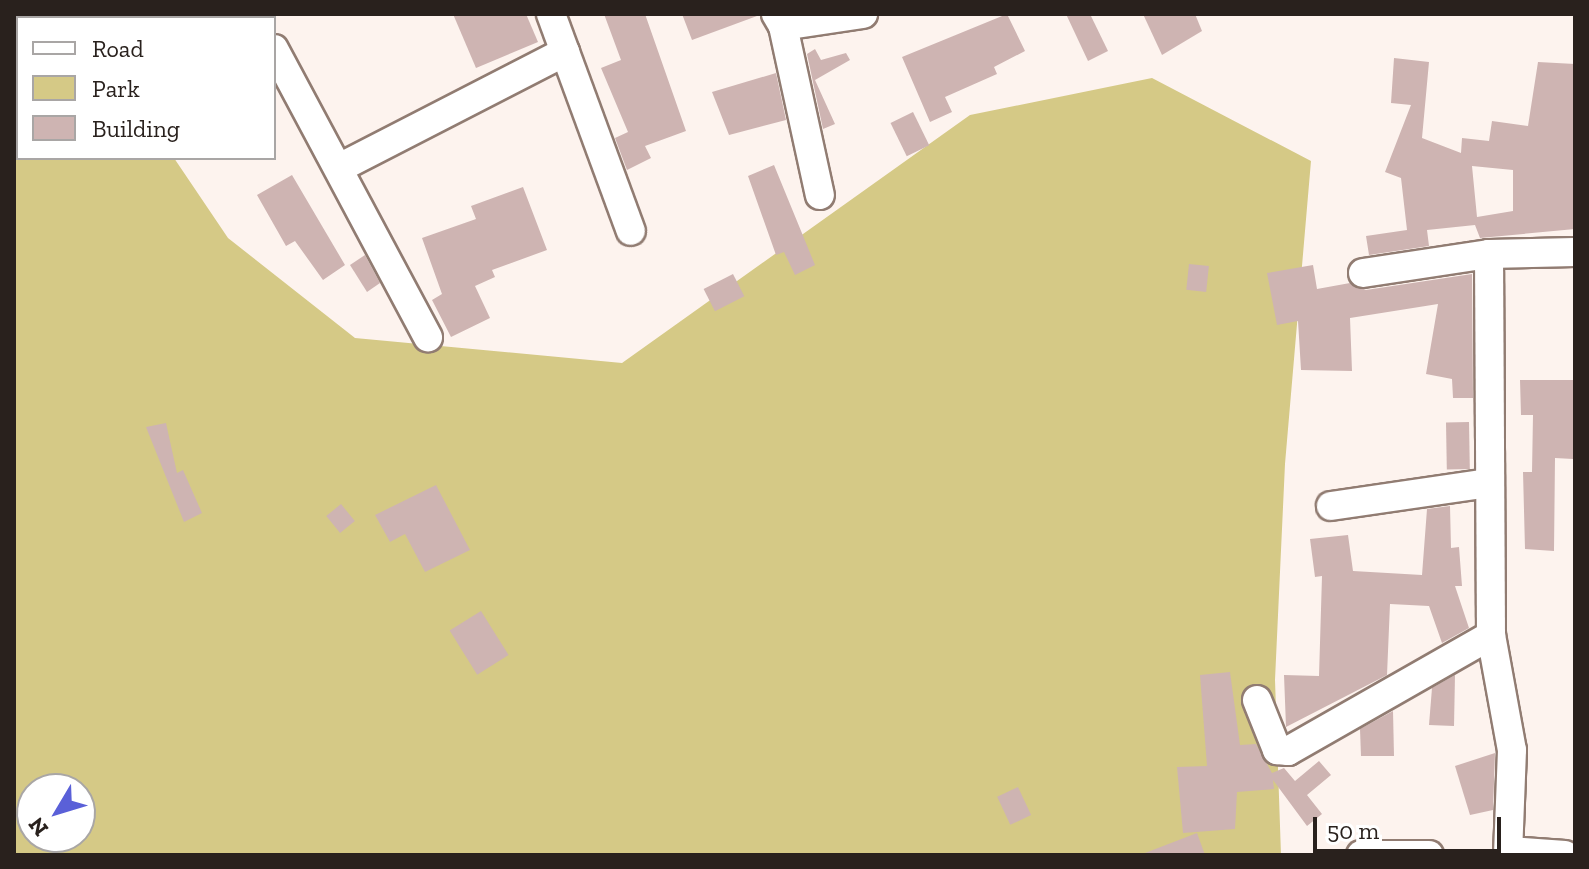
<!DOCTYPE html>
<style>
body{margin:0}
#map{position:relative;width:1589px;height:869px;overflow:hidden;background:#fdf3ee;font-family:"Zilla Slab",serif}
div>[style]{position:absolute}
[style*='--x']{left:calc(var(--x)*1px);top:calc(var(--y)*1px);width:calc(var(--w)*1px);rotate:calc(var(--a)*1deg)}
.green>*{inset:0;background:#d5c986}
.building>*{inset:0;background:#ceb4b2;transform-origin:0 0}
.roads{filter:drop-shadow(2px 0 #917c72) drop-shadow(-2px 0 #917c72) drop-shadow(0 2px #917c72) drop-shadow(0 -2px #917c72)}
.minor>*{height:28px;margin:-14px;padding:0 14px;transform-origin:14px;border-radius:14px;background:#fff}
span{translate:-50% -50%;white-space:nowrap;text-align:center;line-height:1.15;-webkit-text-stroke:6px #fff;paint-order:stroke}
.frame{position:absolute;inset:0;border:16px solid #29211d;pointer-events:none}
.legend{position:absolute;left:16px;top:16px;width:260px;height:144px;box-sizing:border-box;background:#fff;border:2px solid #a9a6a5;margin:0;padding:10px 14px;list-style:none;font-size:24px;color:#29211d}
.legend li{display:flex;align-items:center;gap:16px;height:40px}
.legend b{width:40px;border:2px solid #a9a6a5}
.north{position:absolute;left:16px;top:773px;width:80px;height:80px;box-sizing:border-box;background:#fff;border:2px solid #a9a6a5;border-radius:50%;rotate:232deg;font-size:22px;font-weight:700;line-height:32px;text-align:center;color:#29211d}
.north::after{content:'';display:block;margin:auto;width:28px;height:36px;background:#5a60d8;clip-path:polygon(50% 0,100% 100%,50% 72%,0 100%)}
.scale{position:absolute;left:1313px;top:817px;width:188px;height:36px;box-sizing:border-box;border:4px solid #29211d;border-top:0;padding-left:10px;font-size:24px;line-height:28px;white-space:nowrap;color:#29211d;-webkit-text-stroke:6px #fff;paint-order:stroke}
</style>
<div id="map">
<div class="green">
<div style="clip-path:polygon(evenodd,1152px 78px,1311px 161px,1285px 464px,1275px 680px,1281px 855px,14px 855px,14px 142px,18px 158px,174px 158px,228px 238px,355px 338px,622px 363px,970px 115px,1152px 78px,32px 789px,80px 789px,80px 837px,32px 837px,32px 789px)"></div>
</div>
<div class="building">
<div style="clip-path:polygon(453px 14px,526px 14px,538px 42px,476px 68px)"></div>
<div style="clip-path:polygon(604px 14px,645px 14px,686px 131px,645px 146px,651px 158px,627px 170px,615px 138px,628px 132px,601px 68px,621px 60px)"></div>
<div style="clip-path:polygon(682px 14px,757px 14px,757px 16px,692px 40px)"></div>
<div style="clip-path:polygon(1007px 14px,1025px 51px,994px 67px,997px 74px,945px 97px,952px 112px,930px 122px,902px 57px)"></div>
<div style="clip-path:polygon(1066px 14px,1090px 14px,1108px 51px,1088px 61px)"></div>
<div style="clip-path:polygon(1143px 14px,1195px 14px,1202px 31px,1162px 55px)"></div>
<div style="clip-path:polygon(815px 49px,821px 60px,846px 53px,850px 60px,815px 80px,835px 124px,823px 129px,807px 54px)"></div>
<div style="clip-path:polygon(evenodd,1394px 58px,1429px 62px,1422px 138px,1461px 153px,1462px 138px,1489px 141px,1492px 121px,1528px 126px,1538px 62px,1575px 64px,1575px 229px,1480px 238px,1475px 225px,1427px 230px,1429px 246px,1369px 255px,1366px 236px,1407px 230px,1401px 178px,1385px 172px,1411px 105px,1391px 103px,1394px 58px,1472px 166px,1513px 170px,1513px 211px,1477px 217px,1472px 166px)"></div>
<div style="clip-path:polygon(776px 73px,786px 120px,729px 135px,712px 92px)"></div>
<div style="left:913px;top:112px;width:37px;height:25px;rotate:64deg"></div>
<div style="clip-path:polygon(774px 165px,815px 265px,795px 275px,784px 252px,776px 255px,748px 176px)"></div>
<div style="clip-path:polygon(292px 175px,345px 265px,323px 280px,295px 241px,286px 246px,257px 195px)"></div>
<div style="clip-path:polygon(523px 187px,547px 250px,492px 270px,495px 277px,475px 286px,490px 318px,451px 337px,432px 300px,442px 294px,422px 238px,476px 219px,471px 206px)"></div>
<div style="clip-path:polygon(365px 255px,380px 283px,367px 292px,350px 265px)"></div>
<div style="left:1189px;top:264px;width:20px;height:26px;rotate:6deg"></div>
<div style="clip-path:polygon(1313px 265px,1317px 289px,1350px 283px,1366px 290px,1472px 274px,1473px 398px,1453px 398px,1452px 379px,1426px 374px,1438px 304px,1350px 318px,1352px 371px,1301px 370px,1298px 321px,1277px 325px,1267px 273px)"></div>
<div style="left:733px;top:274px;width:25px;height:33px;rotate:63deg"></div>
<div style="clip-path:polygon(1520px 380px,1575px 380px,1573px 459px,1555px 458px,1554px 551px,1525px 549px,1523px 472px,1532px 472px,1533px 415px,1521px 415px)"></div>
<div style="left:1469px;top:422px;width:47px;height:23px;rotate:89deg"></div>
<div style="clip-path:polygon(166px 423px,177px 473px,183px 470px,202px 513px,184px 522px,146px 427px)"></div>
<div style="clip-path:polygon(436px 485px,470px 550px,425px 572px,405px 534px,390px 542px,375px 515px)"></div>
<div style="left:341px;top:504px;width:22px;height:19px;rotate:51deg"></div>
<div style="clip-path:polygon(1450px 506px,1451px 548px,1459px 547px,1462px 586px,1455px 586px,1469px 628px,1442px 643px,1429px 606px,1390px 604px,1387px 675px,1286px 727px,1284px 675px,1319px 676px,1322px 576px,1315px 577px,1310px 539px,1348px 535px,1353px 571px,1422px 575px,1427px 509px)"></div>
<div style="left:481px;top:611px;width:52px;height:37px;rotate:58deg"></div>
<div style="clip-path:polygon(1230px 672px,1240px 745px,1256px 744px,1272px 773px,1284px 768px,1295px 781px,1319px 761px,1331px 775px,1307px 795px,1322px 814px,1307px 826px,1273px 780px,1274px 789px,1237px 792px,1235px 829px,1183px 833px,1177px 767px,1207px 766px,1200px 675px)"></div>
<div style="clip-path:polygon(1455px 675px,1454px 726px,1429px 725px,1432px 688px)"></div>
<div style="clip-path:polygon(1393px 711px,1394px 756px,1361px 756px,1360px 729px)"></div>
<div style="clip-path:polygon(1495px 753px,1493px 810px,1470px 815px,1455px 766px)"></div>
<div style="left:1018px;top:787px;width:31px;height:23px;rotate:65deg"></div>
<div style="clip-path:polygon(1197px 833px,1205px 855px,1145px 855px,1145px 853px)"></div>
</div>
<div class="roads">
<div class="minor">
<div style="--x:254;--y:14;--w:5;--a:53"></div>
<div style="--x:551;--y:14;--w:231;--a:69.8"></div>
<div style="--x:776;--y:14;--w:14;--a:60"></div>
<div style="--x:783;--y:26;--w:81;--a:-8.5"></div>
<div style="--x:783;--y:26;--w:173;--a:77.7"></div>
<div style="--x:274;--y:49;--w:327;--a:61.9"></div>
<div style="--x:341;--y:167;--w:252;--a:-27.2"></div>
<div style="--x:1363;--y:273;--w:127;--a:-8.6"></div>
<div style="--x:1489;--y:254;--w:86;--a:-1.3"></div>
<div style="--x:1331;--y:506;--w:160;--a:-8.3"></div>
<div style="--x:1491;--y:635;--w:117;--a:79.7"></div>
<div style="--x:1512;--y:750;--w:105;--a:92.2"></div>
<div style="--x:1257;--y:700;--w:54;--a:68.2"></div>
<div style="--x:1277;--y:750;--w:11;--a:5"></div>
<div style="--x:1288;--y:751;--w:234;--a:-29.7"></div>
<div style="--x:1491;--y:635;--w:381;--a:-90.3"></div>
<div style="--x:1509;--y:851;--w:56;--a:4.1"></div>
<div style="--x:1361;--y:855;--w:68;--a:0"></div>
</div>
</div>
<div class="frame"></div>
<ul class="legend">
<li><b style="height:10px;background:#fff"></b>Road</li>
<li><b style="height:22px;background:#d5c986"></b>Park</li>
<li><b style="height:22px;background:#ceb4b2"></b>Building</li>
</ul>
<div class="north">N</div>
<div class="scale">50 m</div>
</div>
